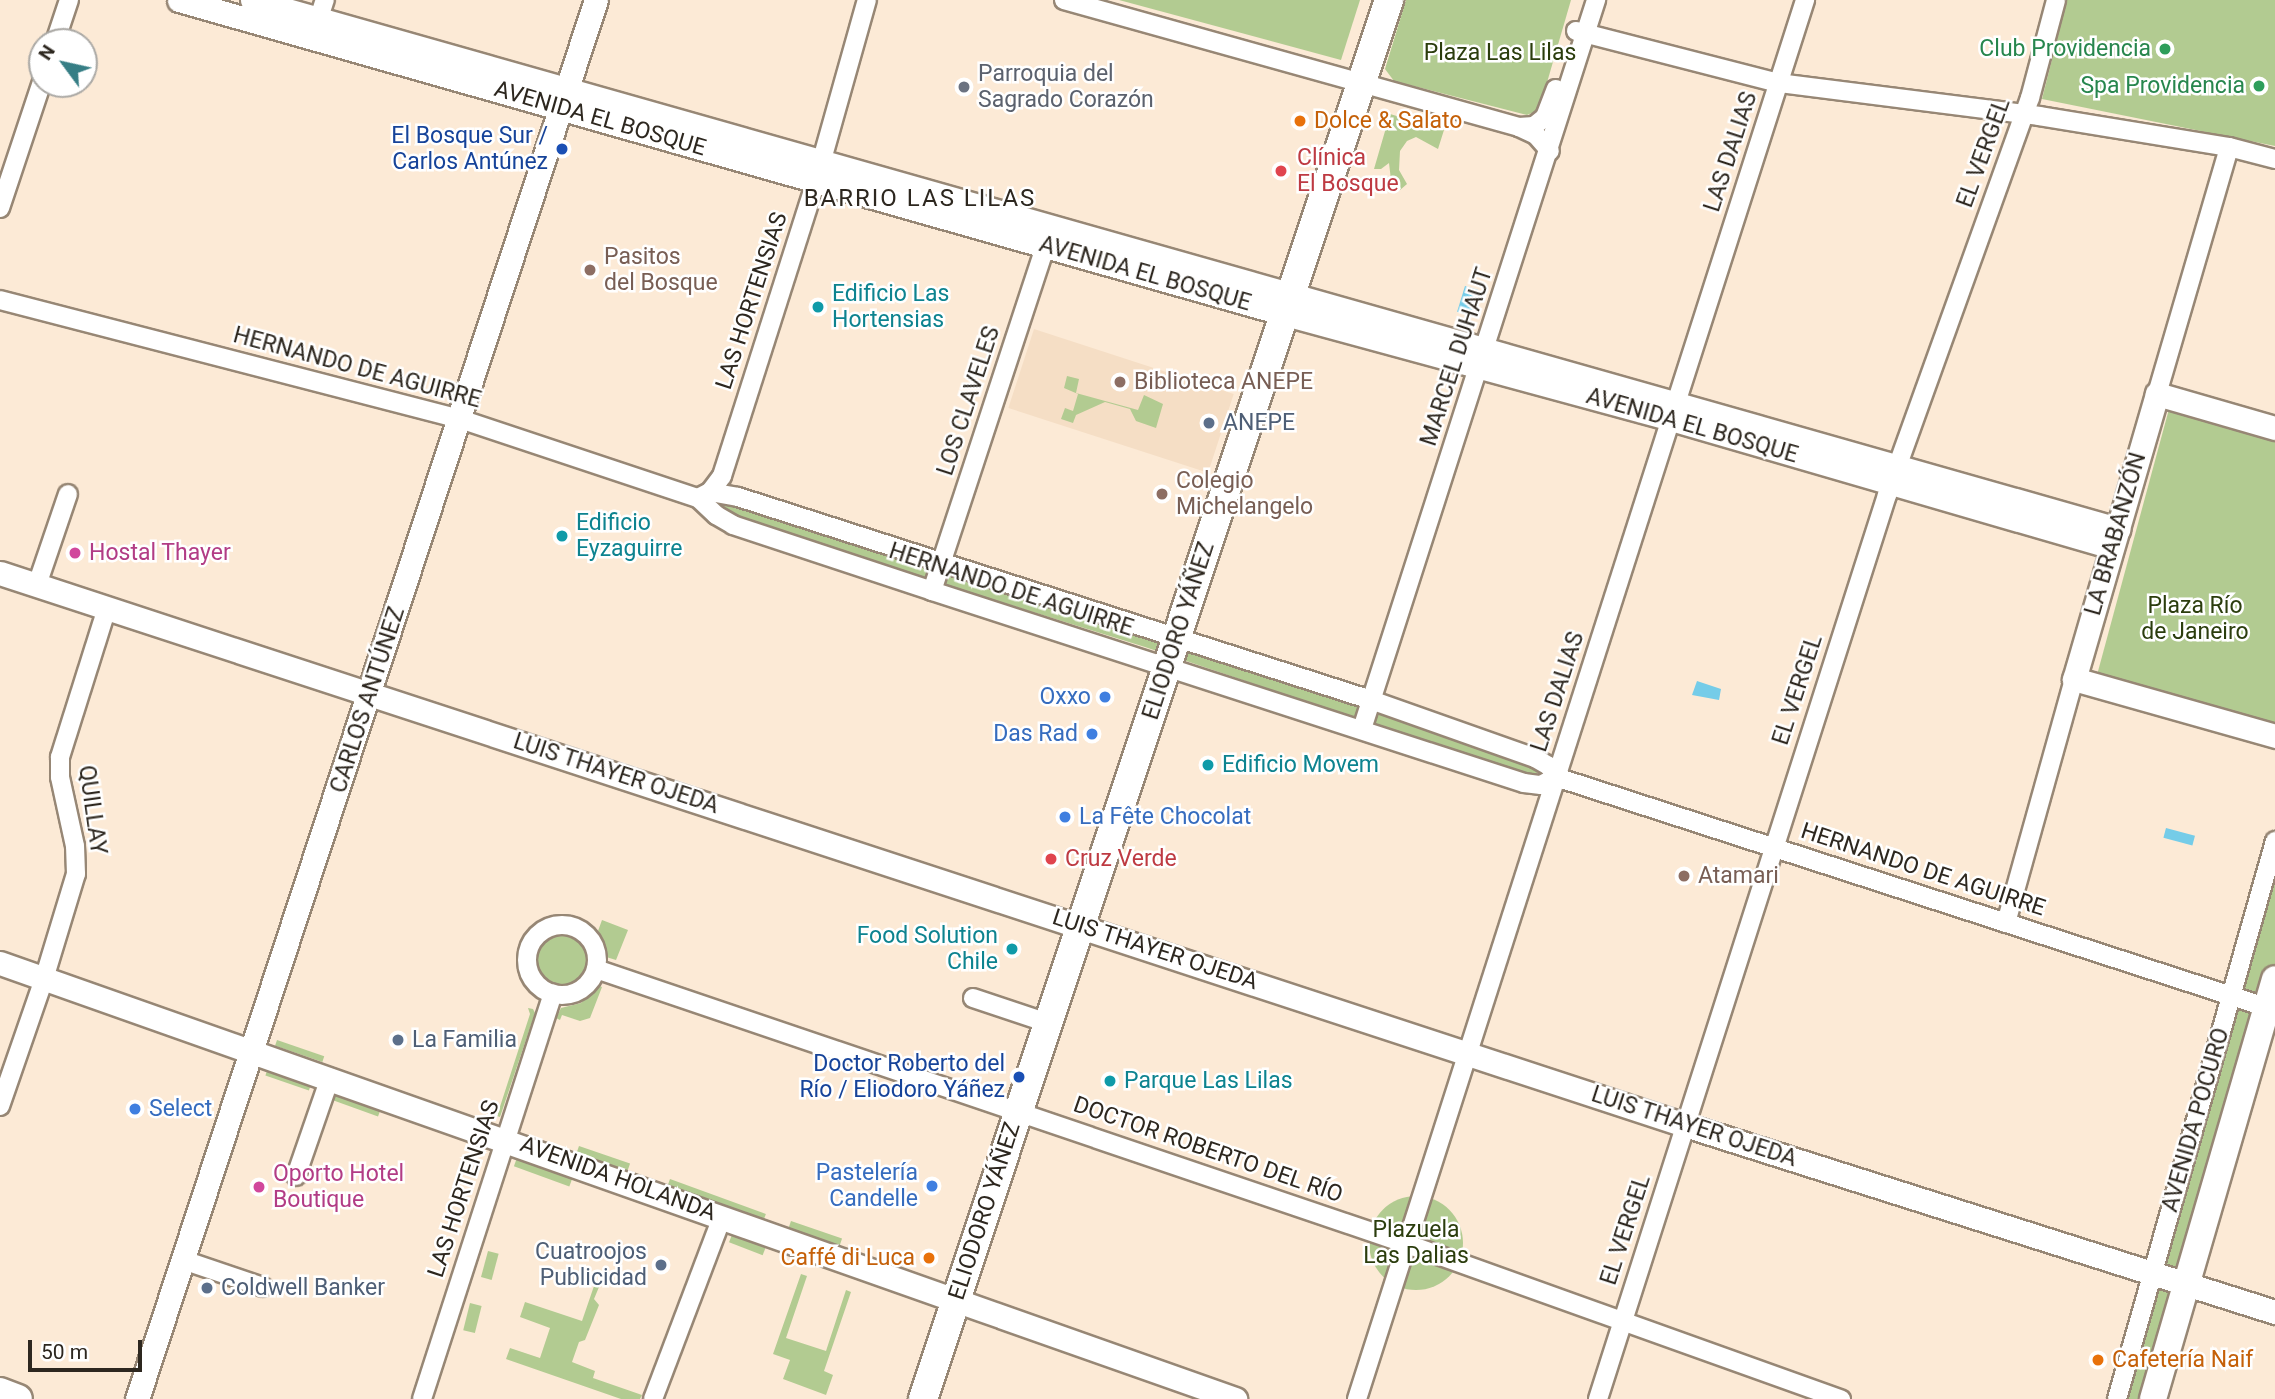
<!DOCTYPE html>
<meta charset="utf-8">
<style>
body{margin:0}
#map{position:relative;width:2275px;height:1399px;overflow:hidden;background:#fcead6;font-family:Roboto,sans-serif}
div>[style]{position:absolute}
[style*='--x']{left:calc(var(--x)*1px);top:calc(var(--y)*1px);width:calc(var(--w)*1px);rotate:calc(var(--a)*1deg)}
.built>*{inset:0;background:#f5dec5;transform-origin:0 0}
.green>*{inset:0;background:#b2cb91;transform-origin:0 0}
.round{border-radius:50%}
.water>*{inset:0;background:#75cce8;transform-origin:0 0}
.roads{filter:drop-shadow(2px 0 #978775) drop-shadow(-2px 0 #978775) drop-shadow(0 2px #978775) drop-shadow(0 -2px #978775)}
.minor>*{height:18px;margin:-9px;padding:0 9px;transform-origin:9px;border-radius:9px;background:#fff}
.minor>.ring{margin:-9px;padding:0;box-sizing:content-box;background:none;border:18px solid #fff;border-radius:50%}
.tertiary>*{height:23px;margin:-11.5px;padding:0 11.5px;transform-origin:11.5px;border-radius:11.5px;background:#fff}
.secondary>*{height:26px;margin:-13px;padding:0 13px;transform-origin:13px;border-radius:13px;background:#fff}
.primary>*{height:28px;margin:-14px;padding:0 14px;transform-origin:14px;border-radius:14px;background:#fff}
.dots>*{width:19px;height:19px;translate:-50% -50%;box-sizing:border-box;border:4px solid #fff;border-radius:50%}
span{translate:-50% -50%;white-space:nowrap;text-align:center;line-height:1.15;-webkit-text-stroke:5px #fff;paint-order:stroke}
.leisure-label{font-size:23px;color:#27864d}
.right{translate:-100% -50%;text-align:right}
.park-label{font-size:23px;color:#2b3d0d}
.worship-label{font-size:23px;color:#5b616d}
.left{translate:0 -50%;text-align:left}
.street-label{font-size:23px;color:#2d271f}
.food-label{font-size:23px;color:#c56008}
.transit-label{font-size:23px;color:#164399}
.health-label{font-size:23px;color:#be3a42}
.education-label{font-size:23px;color:#785e54}
.culture-label{font-size:23px;color:#0d838f}
.service-label{font-size:23px;color:#4e5e75}
.hotel-label{font-size:23px;color:#b23c85}
.shop-label{font-size:23px;color:#366cbe}
.neighbourhood-label{font-size:24px;color:#2d271f;letter-spacing:2px}
.north{position:absolute;left:28px;top:28px;width:70px;height:70px;box-sizing:border-box;background:#fff;border:2px solid #aba9a5;border-radius:50%;rotate:303deg;font-size:19px;font-weight:700;line-height:28px;text-align:center;color:#2d271f}
.north::after{content:'';display:block;margin:auto;width:24px;height:32px;background:#367e85;clip-path:polygon(50% 0,100% 100%,50% 72%,0 100%)}
.scale{position:absolute;left:28px;top:1340px;width:114px;height:32px;box-sizing:border-box;border:4px solid #2d271f;border-top:0;padding-left:9px;font-size:21px;line-height:24px;white-space:nowrap;color:#2d271f;-webkit-text-stroke:5px #fff;paint-order:stroke}
</style>
<div id="map">
<div class="built">
<div style="left:1034px;top:329px;width:210px;height:83px;rotate:18deg"></div>
</div>
<div class="green">
<div style="clip-path:polygon(1119px 0,1360px 0,1341px 60px)"></div>
<div style="clip-path:polygon(1406px 0,1571px 0,1539px 110px,1527px 115px,1394px 81px,1385px 69px)"></div>
<div style="clip-path:polygon(2067px 0,2275px 0,2275px 146px,2042px 99px)"></div>
<div style="clip-path:polygon(1390px 114px,1444px 130px,1438px 149px,1416px 137px,1407px 141px,1400px 151px,1399px 170px,1407px 184px,1400px 190px,1391px 180px,1389px 163px,1381px 169px,1374px 169px)"></div>
<div style="clip-path:polygon(1067px 376px,1079px 379px,1076px 393px,1138px 410px,1144px 395px,1163px 404px,1156px 428px,1136px 421px,1130px 409px,1105px 402px,1076px 415px,1073px 423px,1061px 419px,1065px 408px,1073px 411px,1078px 394px,1064px 388px)"></div>
<div style="clip-path:polygon(2169px 409px,2275px 442px,2275px 728px,2097px 675px)"></div>
<div style="clip-path:polygon(716px 505px,740px 507px,1204px 653px,1532px 763px,1538px 769px,1536px 776px,1532px 778px,1145px 647px,735px 519px)"></div>
<div style="clip-path:polygon(2275px 853px,2275px 969px,2142px 1399px,2123px 1399px)"></div>
<div style="clip-path:polygon(602px 920px,628px 930px,616px 960px,603px 956px,605px 945px,598px 931px)"></div>
<div class="round" style="left:537px;top:936px;width:50px;height:50px"></div>
<div style="clip-path:polygon(597px 985px,602px 987px,590px 1018px,580px 1021px,562px 1015px,560px 1020px,556px 1018px,561px 1008px,581px 1003px)"></div>
<div style="clip-path:polygon(528px 1008px,533px 1009px,535px 1013px,500px 1117px,497px 1116px,530px 1014px)"></div>
<div style="left:277px;top:1040px;width:50px;height:6px;rotate:19deg"></div>
<div style="left:268px;top:1068px;width:46px;height:8px;rotate:19deg"></div>
<div style="left:326px;top:1087px;width:59px;height:10px;rotate:20deg"></div>
<div style="left:579px;top:1146px;width:54px;height:9px;rotate:19deg"></div>
<div style="left:518px;top:1155px;width:59px;height:12px;rotate:20deg"></div>
<div style="left:670px;top:1179px;width:102px;height:10px;rotate:20deg"></div>
<div class="round" style="left:1369px;top:1196px;width:94px;height:94px"></div>
<div style="left:791px;top:1221px;width:54px;height:12px;rotate:19deg"></div>
<div style="left:733px;top:1232px;width:36px;height:11px;rotate:21deg"></div>
<div style="left:488px;top:1251px;width:11px;height:27px;rotate:15deg"></div>
<div style="clip-path:polygon(801px 1274px,807px 1276px,786px 1338px,826px 1351px,846px 1290px,851px 1292px,824px 1371px,833px 1375px,826px 1395px,783px 1379px,790px 1360px,773px 1354px)"></div>
<div style="clip-path:polygon(594px 1286px,599px 1287px,594px 1299px,599px 1305px,585px 1340px,579px 1342px,572px 1362px,595px 1371px,593px 1378px,642px 1395px,640px 1399px,621px 1399px,506px 1359px,510px 1348px,540px 1358px,550px 1328px,520px 1317px,525px 1302px,582px 1321px)"></div>
<div style="left:470px;top:1303px;width:12px;height:28px;rotate:14deg"></div>
</div>
<div class="water">
<div style="left:1465px;top:286px;width:14px;height:27px;rotate:17deg"></div>
<div style="clip-path:polygon(1697px 681px,1721px 689px,1719px 700px,1692px 695px)"></div>
<div style="left:2166px;top:828px;width:30px;height:10px;rotate:15deg"></div>
</div>
<div class="roads">
<div class="minor">
<div style="--x:1064;--y:0;--w:472;--a:15.6"></div>
<div style="--x:1519;--y:127;--w:19;--a:25"></div>
<div style="--x:1536;--y:135;--w:21;--a:49"></div>
<div style="--x:315;--y:30;--w:32;--a:-72"></div>
<div style="--x:1576;--y:31;--w:210;--a:14.4"></div>
<div style="--x:1779;--y:83;--w:262;--a:7.2"></div>
<div style="--x:2039;--y:116;--w:193;--a:9.3"></div>
<div style="--x:2229;--y:147;--w:48;--a:14.6"></div>
<div style="--x:55;--y:42;--w:44;--a:-71.6"></div>
<div style="--x:1519;--y:127;--w:15;--a:-4"></div>
<div style="--x:1534;--y:126;--w:14;--a:-39"></div>
<div style="--x:1545;--y:117;--w:30;--a:-69"></div>
<div style="--x:0;--y:208;--w:133;--a:-71.6"></div>
<div style="--x:0;--y:300;--w:475;--a:14.5"></div>
<div style="--x:460;--y:419;--w:251;--a:18.4"></div>
<div style="--x:698;--y:498;--w:25;--a:43"></div>
<div style="--x:716;--y:515;--w:20;--a:30"></div>
<div style="--x:733;--y:525;--w:210;--a:18.3"></div>
<div style="--x:932;--y:591;--w:622;--a:17.97"></div>
<div style="--x:1524;--y:783;--w:17;--a:7"></div>
<div style="--x:1541;--y:785;--w:17;--a:-28"></div>
<div style="--x:2157;--y:394;--w:257;--a:-73.7"></div>
<div style="--x:710;--y:492;--w:20;--a:-53"></div>
<div style="--x:722;--y:476;--w:310;--a:-72.3"></div>
<div style="--x:816;--y:181;--w:188;--a:-74.3"></div>
<div style="--x:698;--y:498;--w:13;--a:-27"></div>
<div style="--x:710;--y:492;--w:28;--a:10"></div>
<div style="--x:738;--y:497;--w:665;--a:17.78"></div>
<div style="--x:1371;--y:700;--w:174;--a:19.5"></div>
<div style="--x:1535;--y:758;--w:16;--a:30"></div>
<div style="--x:1549;--y:766;--w:13;--a:58"></div>
<div style="--x:1556;--y:777;--w:756;--a:17.96"></div>
<div style="--x:37;--y:585;--w:96;--a:-71.2"></div>
<div style="--x:932;--y:591;--w:374;--a:-71.8"></div>
<div style="--x:1362;--y:729;--w:766;--a:-72.2"></div>
<div style="--x:2006;--y:923;--w:253;--a:-74.4"></div>
<div class="ring" style="left:527px;top:925px;width:52px;height:52px"></div>
<div style="--x:596;--y:969;--w:856;--a:18.73"></div>
<div style="--x:1407;--y:1244;--w:461;--a:19.7"></div>
<div style="--x:973;--y:998;--w:79;--a:18.4"></div>
<div style="--x:0;--y:1106;--w:134;--a:-70.9"></div>
<div style="--x:44;--y:979;--w:110;--a:-73.1"></div>
<div style="--x:76;--y:874;--w:28;--a:-92"></div>
<div style="--x:75;--y:846;--w:71;--a:-102.3"></div>
<div style="--x:60;--y:777;--w:20;--a:-90"></div>
<div style="--x:60;--y:757;--w:156;--a:-72.5"></div>
<div style="--x:296;--y:1176;--w:104;--a:-70.9"></div>
<div style="--x:183;--y:1260;--w:84;--a:18.6"></div>
<div style="--x:422;--y:1399;--w:426;--a:-72.1"></div>
<div style="--x:653;--y:1399;--w:195;--a:-69.2"></div>
<div style="--x:1357;--y:1399;--w:1469;--a:-72.24"></div>
<div style="--x:1598;--y:1399;--w:949;--a:-72.27"></div>
<div style="--x:1887;--y:495;--w:422;--a:-70.2"></div>
<div style="--x:2030;--y:98;--w:101;--a:-75.1"></div>
<div style="--x:2117;--y:1399;--w:580;--a:-74.19"></div>
</div>
<div class="tertiary">
<div style="--x:179;--y:0;--w:1150;--a:15.85"></div>
<div style="--x:1285;--y:314;--w:400;--a:15.2"></div>
<div style="--x:1671;--y:419;--w:459;--a:16.2"></div>
<div style="--x:252;--y:0;--w:1940;--a:15.83"></div>
<div style="--x:2275;--y:428;--w:123;--a:-163.9"></div>
<div style="--x:2157;--y:394;--w:297;--a:106.2"></div>
<div style="--x:2074;--y:679;--w:209;--a:15.8"></div>
<div style="--x:0;--y:573;--w:1773;--a:18.14"></div>
<div style="--x:1685;--y:1125;--w:619;--a:17.59"></div>
<div style="--x:0;--y:963;--w:1310;--a:19.44"></div>
<div style="--x:137;--y:1399;--w:1472;--a:-71.84"></div>
</div>
<div class="secondary">
<div style="--x:2153;--y:1399;--w:437;--a:-73.8"></div>
</div>
<div class="primary">
<div style="--x:0;--y:1392;--w:19;--a:21"></div>
<div style="--x:923;--y:1399;--w:1475;--a:-71.58"></div>
</div>
</div>
<div class="dots">
<div style="left:2165px;top:49px;background:#2e9e5b"></div>
<div style="left:2259px;top:86px;background:#2e9e5b"></div>
<div style="left:964px;top:87px;background:#6b7280"></div>
<div style="left:1300px;top:121px;background:#e8710a"></div>
<div style="left:562px;top:149px;background:#1a4fb4"></div>
<div style="left:1281px;top:171px;background:#e0444e"></div>
<div style="left:590px;top:270px;background:#8d6e63"></div>
<div style="left:818px;top:307px;background:#0f9aa8"></div>
<div style="left:1120px;top:382px;background:#8d6e63"></div>
<div style="left:1209px;top:423px;background:#5c6f8a"></div>
<div style="left:1162px;top:494px;background:#8d6e63"></div>
<div style="left:562px;top:536px;background:#0f9aa8"></div>
<div style="left:75px;top:553px;background:#d1479c"></div>
<div style="left:1105px;top:697px;background:#3f7fe0"></div>
<div style="left:1092px;top:734px;background:#3f7fe0"></div>
<div style="left:1208px;top:765px;background:#0f9aa8"></div>
<div style="left:1065px;top:817px;background:#3f7fe0"></div>
<div style="left:1051px;top:859px;background:#e0444e"></div>
<div style="left:1684px;top:876px;background:#8d6e63"></div>
<div style="left:1012px;top:949px;background:#0f9aa8"></div>
<div style="left:398px;top:1040px;background:#5c6f8a"></div>
<div style="left:1019px;top:1077px;background:#1a4fb4"></div>
<div style="left:1110px;top:1081px;background:#0f9aa8"></div>
<div style="left:135px;top:1109px;background:#3f7fe0"></div>
<div style="left:932px;top:1186px;background:#3f7fe0"></div>
<div style="left:259px;top:1187px;background:#d1479c"></div>
<div style="left:929px;top:1258px;background:#e8710a"></div>
<div style="left:661px;top:1265px;background:#5c6f8a"></div>
<div style="left:207px;top:1288px;background:#5c6f8a"></div>
<div style="left:2098px;top:1360px;background:#e8710a"></div>
</div>
<div class="leisure-label">
<span class="right" style="left:2151px;top:49px">Club Providencia</span>
<span class="right" style="left:2245px;top:86px">Spa Providencia</span>
</div>
<div class="park-label">
<span style="left:1500px;top:53px">Plaza Las Lilas</span>
<span style="left:2195px;top:619px">Plaza Río<br>de Janeiro</span>
<span style="left:1416px;top:1243px">Plazuela<br>Las Dalias</span>
</div>
<div class="worship-label">
<span class="left" style="left:978px;top:87px">Parroquia del<br>Sagrado Corazón</span>
</div>
<div class="street-label">
<span style="left:600px;top:119px;rotate:16deg">AVENIDA EL BOSQUE</span>
<span style="left:1731px;top:152px;rotate:-72deg">LAS DALIAS</span>
<span style="left:1984px;top:153px;rotate:-70deg">EL VERGEL</span>
<span style="left:1145px;top:274px;rotate:16deg">AVENIDA EL BOSQUE</span>
<span style="left:752px;top:301px;rotate:-72deg">LAS HORTENSIAS</span>
<span style="left:1457px;top:357px;rotate:-72deg">MARCEL DUHAUT</span>
<span style="left:357px;top:368px;rotate:15deg">HERNANDO DE AGUIRRE</span>
<span style="left:969px;top:401px;rotate:-72deg">LOS CLAVELES</span>
<span style="left:1692px;top:426px;rotate:16deg">AVENIDA EL BOSQUE</span>
<span style="left:2116px;top:534px;rotate:-74deg">LA BRABANZÓN</span>
<span style="left:1011px;top:590px;rotate:18deg">HERNANDO DE AGUIRRE</span>
<span style="left:1179px;top:631px;rotate:-72deg">ELIODORO YÁÑEZ</span>
<span style="left:1798px;top:690px;rotate:-72deg">EL VERGEL</span>
<span style="left:1558px;top:692px;rotate:-72deg">LAS DALIAS</span>
<span style="left:368px;top:700px;rotate:-72deg">CARLOS ANTÚNEZ</span>
<span style="left:616px;top:774px;rotate:18deg">LUIS THAYER OJEDA</span>
<span style="left:92px;top:810px;rotate:82deg">QUILLAY</span>
<span style="left:1923px;top:870px;rotate:18deg">HERNANDO DE AGUIRRE</span>
<span style="left:1155px;top:950px;rotate:18deg">LUIS THAYER OJEDA</span>
<span style="left:2196px;top:1120px;rotate:-74deg">AVENIDA POCURO</span>
<span style="left:1694px;top:1127px;rotate:18deg">LUIS THAYER OJEDA</span>
<span style="left:1208px;top:1150px;rotate:19deg">DOCTOR ROBERTO DEL RÍO</span>
<span style="left:618px;top:1179px;rotate:20deg">AVENIDA HOLANDA</span>
<span style="left:464px;top:1189px;rotate:-72deg">LAS HORTENSIAS</span>
<span style="left:985px;top:1211px;rotate:-72deg">ELIODORO YÁÑEZ</span>
<span style="left:1626px;top:1230px;rotate:-72deg">EL VERGEL</span>
</div>
<div class="food-label">
<span class="left" style="left:1314px;top:121px">Dolce &amp; Salato</span>
<span class="right" style="left:915px;top:1258px">Caffé di Luca</span>
<span class="left" style="left:2112px;top:1360px">Cafetería Naif</span>
</div>
<div class="transit-label">
<span class="right" style="left:548px;top:149px">El Bosque Sur /<br>Carlos Antúnez</span>
<span class="right" style="left:1005px;top:1077px">Doctor Roberto del<br>Río / Eliodoro Yáñez</span>
</div>
<div class="health-label">
<span class="left" style="left:1297px;top:171px">Clínica<br>El Bosque</span>
<span class="left" style="left:1065px;top:859px">Cruz Verde</span>
</div>
<div class="education-label">
<span class="left" style="left:604px;top:270px">Pasitos<br>del Bosque</span>
<span class="left" style="left:1134px;top:382px">Biblioteca ANEPE</span>
<span class="left" style="left:1176px;top:494px">Colegio<br>Michelangelo</span>
<span class="left" style="left:1698px;top:876px">Atamari</span>
</div>
<div class="culture-label">
<span class="left" style="left:832px;top:307px">Edificio Las<br>Hortensias</span>
<span class="left" style="left:576px;top:536px">Edificio<br>Eyzaguirre</span>
<span class="left" style="left:1222px;top:765px">Edificio Movem</span>
<span class="right" style="left:998px;top:949px">Food Solution<br>Chile</span>
<span class="left" style="left:1124px;top:1081px">Parque Las Lilas</span>
</div>
<div class="service-label">
<span class="left" style="left:1223px;top:423px">ANEPE</span>
<span class="left" style="left:412px;top:1040px">La Familia</span>
<span class="right" style="left:647px;top:1265px">Cuatroojos<br>Publicidad</span>
<span class="left" style="left:221px;top:1288px">Coldwell Banker</span>
</div>
<div class="hotel-label">
<span class="left" style="left:89px;top:553px">Hostal Thayer</span>
<span class="left" style="left:273px;top:1187px">Oporto Hotel<br>Boutique</span>
</div>
<div class="shop-label">
<span class="right" style="left:1091px;top:697px">Oxxo</span>
<span class="right" style="left:1078px;top:734px">Das Rad</span>
<span class="left" style="left:1079px;top:817px">La Fête Chocolat</span>
<span class="left" style="left:149px;top:1109px">Select</span>
<span class="right" style="left:918px;top:1186px">Pastelería<br>Candelle</span>
</div>
<div class="neighbourhood-label">
<span style="left:920px;top:199px">BARRIO LAS LILAS</span>
</div>
<div class="north">N</div>
<div class="scale">50 m</div>
</div>
